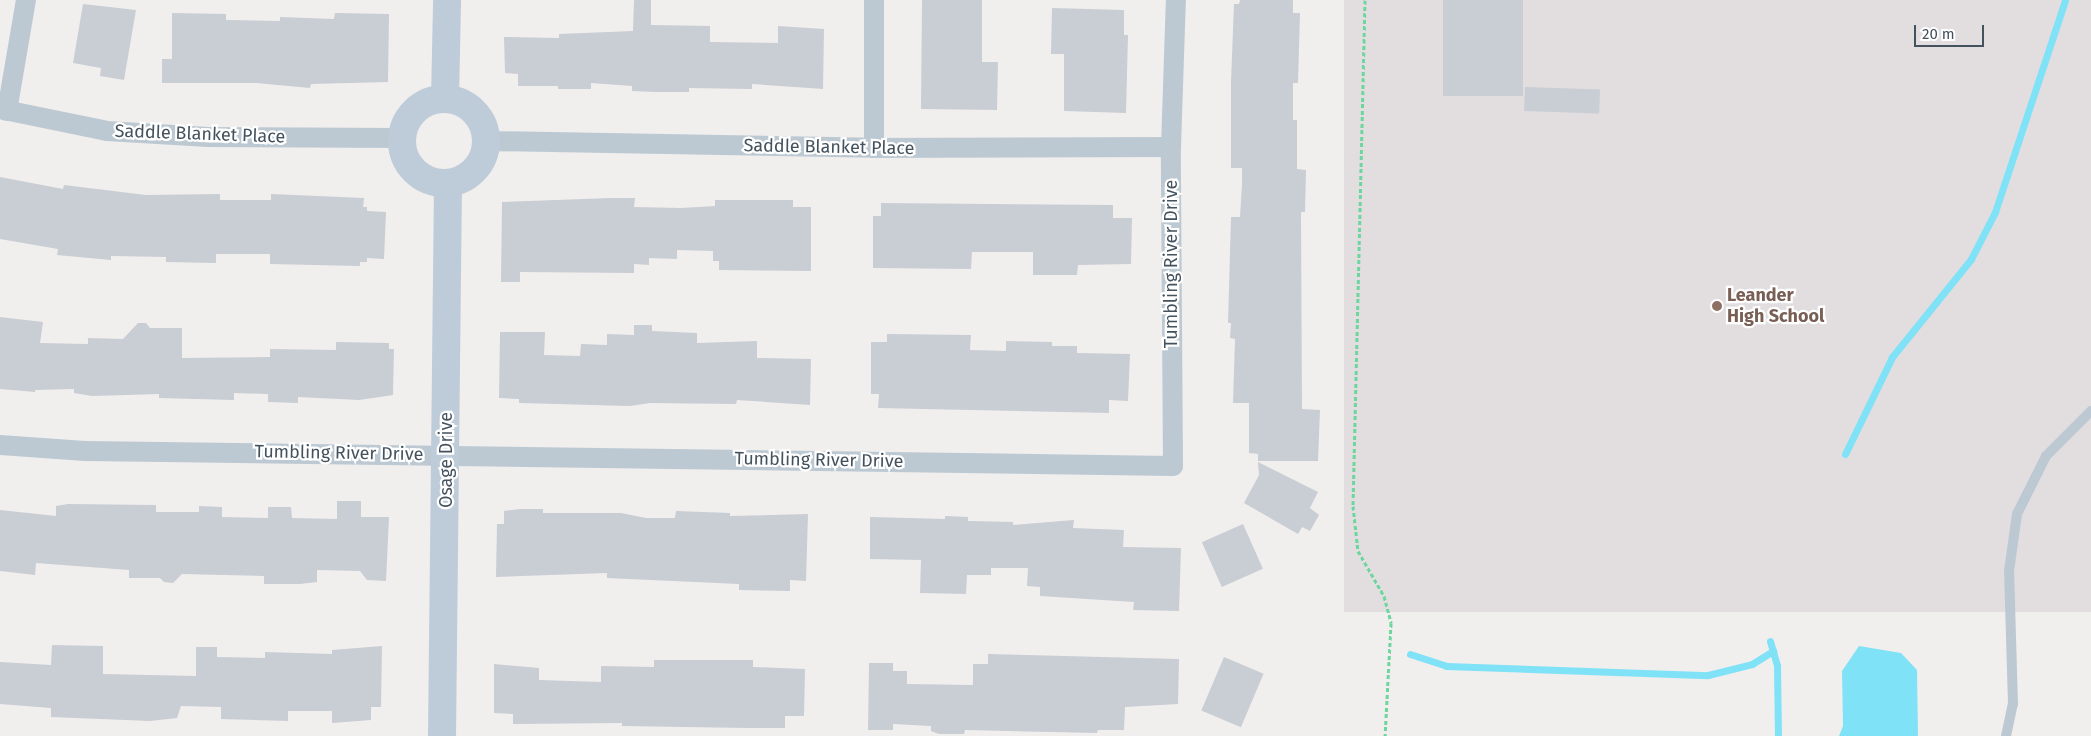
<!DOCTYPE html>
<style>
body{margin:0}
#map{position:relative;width:2091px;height:736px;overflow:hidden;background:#f1eeee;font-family:"Fira Sans",sans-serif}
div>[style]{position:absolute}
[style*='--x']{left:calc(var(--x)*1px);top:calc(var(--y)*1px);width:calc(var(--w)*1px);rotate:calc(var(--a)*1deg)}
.education>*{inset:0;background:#e2dee0;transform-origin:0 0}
.water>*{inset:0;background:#7fe2f6}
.stream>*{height:7px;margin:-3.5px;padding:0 3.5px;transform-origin:3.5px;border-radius:3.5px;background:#7fe2f6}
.building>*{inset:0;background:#c9cdd4;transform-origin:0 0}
.path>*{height:3px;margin-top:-1.5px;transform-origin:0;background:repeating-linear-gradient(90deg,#6bd69d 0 4px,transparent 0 6.5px)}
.lane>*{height:10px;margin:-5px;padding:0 5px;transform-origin:5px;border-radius:5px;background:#bdc9d2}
.street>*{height:20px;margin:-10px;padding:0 10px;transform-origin:10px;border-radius:10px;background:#bdc9d2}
.secondary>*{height:28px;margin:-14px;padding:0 14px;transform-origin:14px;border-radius:14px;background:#beccd9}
.secondary>.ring{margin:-14px;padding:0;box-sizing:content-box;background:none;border:28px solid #beccd9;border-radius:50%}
.dots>*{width:14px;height:14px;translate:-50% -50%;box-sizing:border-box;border:2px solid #fff;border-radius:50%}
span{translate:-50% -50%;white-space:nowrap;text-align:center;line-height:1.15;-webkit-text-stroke:4.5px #fff;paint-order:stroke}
.street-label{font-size:18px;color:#44525e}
.education-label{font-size:18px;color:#785e54;font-weight:700}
.left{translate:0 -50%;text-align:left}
.scale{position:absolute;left:1914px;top:25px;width:70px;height:22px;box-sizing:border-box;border:2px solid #44525e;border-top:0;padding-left:6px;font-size:15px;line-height:18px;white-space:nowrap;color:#44525e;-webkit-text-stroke:4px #fff;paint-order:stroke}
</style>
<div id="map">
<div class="education">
<div style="left:1344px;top:0;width:747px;height:612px"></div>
</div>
<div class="water">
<div style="clip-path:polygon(1859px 646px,1901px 653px,1917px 670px,1918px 736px,1839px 736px,1843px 726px,1842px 671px)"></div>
</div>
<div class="stream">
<div style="--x:1845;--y:454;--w:108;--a:-64.1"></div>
<div style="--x:1892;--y:357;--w:126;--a:-51.1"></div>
<div style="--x:1971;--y:259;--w:53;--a:-62.9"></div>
<div style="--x:1995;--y:212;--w:223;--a:-71.7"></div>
<div style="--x:1770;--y:641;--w:26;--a:74"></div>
<div style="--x:1777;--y:666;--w:70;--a:89.2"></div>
<div style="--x:1410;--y:654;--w:38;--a:18"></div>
<div style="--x:1446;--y:666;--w:262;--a:2"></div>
<div style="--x:1708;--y:675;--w:45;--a:-14"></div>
<div style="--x:1752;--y:664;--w:25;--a:-32"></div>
</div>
<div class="building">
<div style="clip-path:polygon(634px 0,651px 0,651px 25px,710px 26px,710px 42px,778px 43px,778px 26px,824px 29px,823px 89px,752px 84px,752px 89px,689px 88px,689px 92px,656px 92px,632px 91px,632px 86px,591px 83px,591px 89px,558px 89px,558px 86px,518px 86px,518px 74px,505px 73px,504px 37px,559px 38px,559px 34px,633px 31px)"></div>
<div style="clip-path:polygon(922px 0,982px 0,982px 62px,998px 62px,997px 110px,921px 109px)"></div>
<div style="clip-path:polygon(1240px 0,1293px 0,1293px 13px,1300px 13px,1298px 83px,1293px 83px,1293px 120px,1297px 120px,1297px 169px,1306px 170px,1305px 212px,1301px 212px,1302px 409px,1320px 410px,1318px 461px,1258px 461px,1258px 454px,1249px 453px,1249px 403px,1233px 403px,1235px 339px,1230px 338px,1231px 323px,1228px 323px,1231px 217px,1240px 217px,1242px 184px,1242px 168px,1231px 168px,1231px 82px,1234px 4px,1239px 4px)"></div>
<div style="left:1443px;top:0;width:80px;height:96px"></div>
<div style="clip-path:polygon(83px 4px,136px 10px,124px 80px,100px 76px,101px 68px,73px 63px)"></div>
<div style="clip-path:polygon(1052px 8px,1124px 10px,1124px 35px,1128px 35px,1126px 113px,1064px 111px,1064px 54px,1051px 54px)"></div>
<div style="clip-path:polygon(172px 13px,226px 14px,226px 20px,280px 21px,280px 17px,334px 19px,335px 13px,389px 14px,388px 82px,311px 84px,310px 88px,256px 83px,162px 83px,162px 59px,172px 59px)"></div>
<div style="left:1525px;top:87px;width:75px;height:24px;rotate:2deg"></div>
<div style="clip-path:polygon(0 177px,63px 189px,64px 185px,146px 195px,220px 194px,220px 200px,271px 200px,271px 194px,364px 198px,363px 207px,367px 207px,367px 211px,386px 212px,384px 259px,367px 258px,367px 262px,360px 262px,360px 266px,270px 264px,270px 254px,216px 254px,216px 263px,166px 262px,166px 257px,111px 256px,111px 260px,57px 255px,58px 249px,0 239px)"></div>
<div style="clip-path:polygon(611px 198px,635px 198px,634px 207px,681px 208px,715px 206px,715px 200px,793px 200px,793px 207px,811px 207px,811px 271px,719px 270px,719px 261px,713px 261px,713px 251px,677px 250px,677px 259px,649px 258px,649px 265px,634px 264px,634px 273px,520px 272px,520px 282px,501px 282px,502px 202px)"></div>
<div style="clip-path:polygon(881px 203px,1113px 205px,1113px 218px,1132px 218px,1131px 264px,1078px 265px,1077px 275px,1033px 275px,1033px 252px,972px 252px,971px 269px,873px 268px,873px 216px,881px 216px)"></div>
<div style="clip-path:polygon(0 317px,43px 322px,40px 343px,88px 344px,88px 338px,123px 339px,138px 323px,146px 323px,150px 328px,182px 328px,182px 358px,270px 357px,270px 349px,336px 350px,336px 342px,389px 343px,389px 349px,394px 349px,393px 395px,359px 400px,298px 397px,298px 403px,268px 402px,268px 394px,234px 393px,234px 400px,159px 398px,159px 394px,92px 396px,74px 393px,74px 389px,35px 390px,35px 392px,0 389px)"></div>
<div style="clip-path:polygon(634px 325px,652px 325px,652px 331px,697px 333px,697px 343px,757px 341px,757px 358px,811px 359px,810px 405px,737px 400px,736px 404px,650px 403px,630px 406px,519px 403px,519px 399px,499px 398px,500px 332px,545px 332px,544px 355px,580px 356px,581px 344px,607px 345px,607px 334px,634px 335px)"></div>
<div style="clip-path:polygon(887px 334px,971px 335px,970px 350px,1006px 351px,1006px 341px,1052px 342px,1052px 346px,1077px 346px,1077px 353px,1130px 354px,1128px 401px,1109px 400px,1109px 413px,878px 408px,879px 394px,871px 394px,871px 342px,887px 342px)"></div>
<div style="clip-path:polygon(1258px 462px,1318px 492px,1310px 508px,1319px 515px,1310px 531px,1302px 527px,1298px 534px,1244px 503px,1259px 475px)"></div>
<div style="clip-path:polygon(337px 501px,361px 501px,361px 517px,389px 517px,386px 581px,367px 580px,360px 571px,317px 570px,317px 582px,300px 584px,264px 584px,264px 576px,182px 574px,173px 583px,164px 582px,160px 578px,129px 578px,129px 570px,36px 563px,35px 575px,0 571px,0 510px,56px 516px,56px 506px,68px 504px,156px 505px,156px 512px,199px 512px,199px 506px,222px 507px,222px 517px,268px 518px,268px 507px,291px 507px,292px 518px,337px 519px)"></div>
<div style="clip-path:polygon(520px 509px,543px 509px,543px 513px,621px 513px,646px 518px,675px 518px,676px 511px,730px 513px,730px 516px,808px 514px,806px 581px,790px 580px,790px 591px,739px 590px,739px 584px,607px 578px,607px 573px,496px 577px,497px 524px,504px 524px,504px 511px)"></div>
<div style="clip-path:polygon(945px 516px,968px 517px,968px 521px,1013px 522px,1013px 525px,1074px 520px,1073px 528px,1124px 530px,1123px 547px,1181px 548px,1179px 611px,1133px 610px,1134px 602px,1040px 596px,1040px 587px,1027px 586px,1028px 568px,991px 568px,991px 575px,967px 575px,966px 594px,920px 593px,921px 560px,870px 559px,870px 517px,945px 519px)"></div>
<div style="left:1243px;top:524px;width:49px;height:45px;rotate:66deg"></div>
<div style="clip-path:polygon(52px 645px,103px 646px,103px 674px,196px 676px,196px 647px,217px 647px,217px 657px,265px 658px,265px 652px,332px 654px,332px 650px,382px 646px,381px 707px,371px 707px,371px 720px,332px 723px,332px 711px,288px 711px,288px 721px,221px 719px,221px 707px,181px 706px,177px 718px,150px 721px,51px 717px,51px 708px,0 704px,0 662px,51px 665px)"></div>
<div style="clip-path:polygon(988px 654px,1179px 659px,1178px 704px,1125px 707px,1124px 730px,1098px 730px,1097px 733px,965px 730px,964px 734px,939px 734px,931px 731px,931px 726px,893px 724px,893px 730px,868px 730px,869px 663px,893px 663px,893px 671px,907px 671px,907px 684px,973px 685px,973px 664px,988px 664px)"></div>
<div style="left:1224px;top:657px;width:43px;height:58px;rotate:23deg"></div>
<div style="clip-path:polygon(654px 660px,753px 660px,753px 667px,805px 669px,804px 716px,785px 716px,785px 728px,748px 728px,622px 726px,622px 723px,513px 724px,513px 714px,494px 713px,494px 664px,539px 668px,539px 680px,601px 682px,601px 666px,654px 667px)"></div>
</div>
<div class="path">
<div style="--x:1365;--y:0;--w:506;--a:91.36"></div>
<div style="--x:1353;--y:506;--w:45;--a:83.7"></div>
<div style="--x:1358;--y:551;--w:52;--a:60"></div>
<div style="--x:1384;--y:596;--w:28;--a:75"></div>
<div style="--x:1391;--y:623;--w:113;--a:93"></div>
</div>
<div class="lane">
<div style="--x:2006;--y:736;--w:33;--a:-78"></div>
<div style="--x:2013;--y:704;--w:133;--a:-91.7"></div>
<div style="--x:2009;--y:571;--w:58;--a:-82"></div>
<div style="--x:2017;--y:514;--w:65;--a:-63.4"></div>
<div style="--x:2046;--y:456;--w:64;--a:-45"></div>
</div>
<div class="street">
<div style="--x:0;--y:109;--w:109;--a:11.6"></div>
<div style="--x:107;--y:131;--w:101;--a:3.4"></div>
<div style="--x:208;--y:137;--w:194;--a:0.3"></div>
<div style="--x:7;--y:111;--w:113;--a:-80.3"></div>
<div style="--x:487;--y:141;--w:387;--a:1"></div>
<div style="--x:874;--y:148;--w:297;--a:-0.2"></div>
<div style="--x:874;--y:148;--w:148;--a:-90"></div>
<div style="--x:0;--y:445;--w:85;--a:4"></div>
<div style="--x:85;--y:451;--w:1088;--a:0.79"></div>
<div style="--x:1173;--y:466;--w:319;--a:-90.4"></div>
<div style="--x:1171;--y:147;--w:147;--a:-88.1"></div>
</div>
<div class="secondary">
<div class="ring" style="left:402px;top:99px;width:56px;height:56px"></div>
<div style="--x:445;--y:99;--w:99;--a:-88.8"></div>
<div style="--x:442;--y:736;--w:553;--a:-89.38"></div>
</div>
<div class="dots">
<div style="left:1717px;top:306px;background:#8d6e63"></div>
</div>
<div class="street-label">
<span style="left:200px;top:134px;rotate:2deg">Saddle Blanket Place</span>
<span style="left:829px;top:147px;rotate:1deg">Saddle Blanket Place</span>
<span style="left:1171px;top:264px;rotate:-90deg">Tumbling River Drive</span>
<span style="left:339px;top:453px;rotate:1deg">Tumbling River Drive</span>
<span style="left:446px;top:460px;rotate:-90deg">Osage Drive</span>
<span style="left:819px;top:460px;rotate:1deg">Tumbling River Drive</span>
</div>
<div class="education-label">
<span class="left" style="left:1727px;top:306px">Leander<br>High School</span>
</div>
<div class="scale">20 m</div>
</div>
